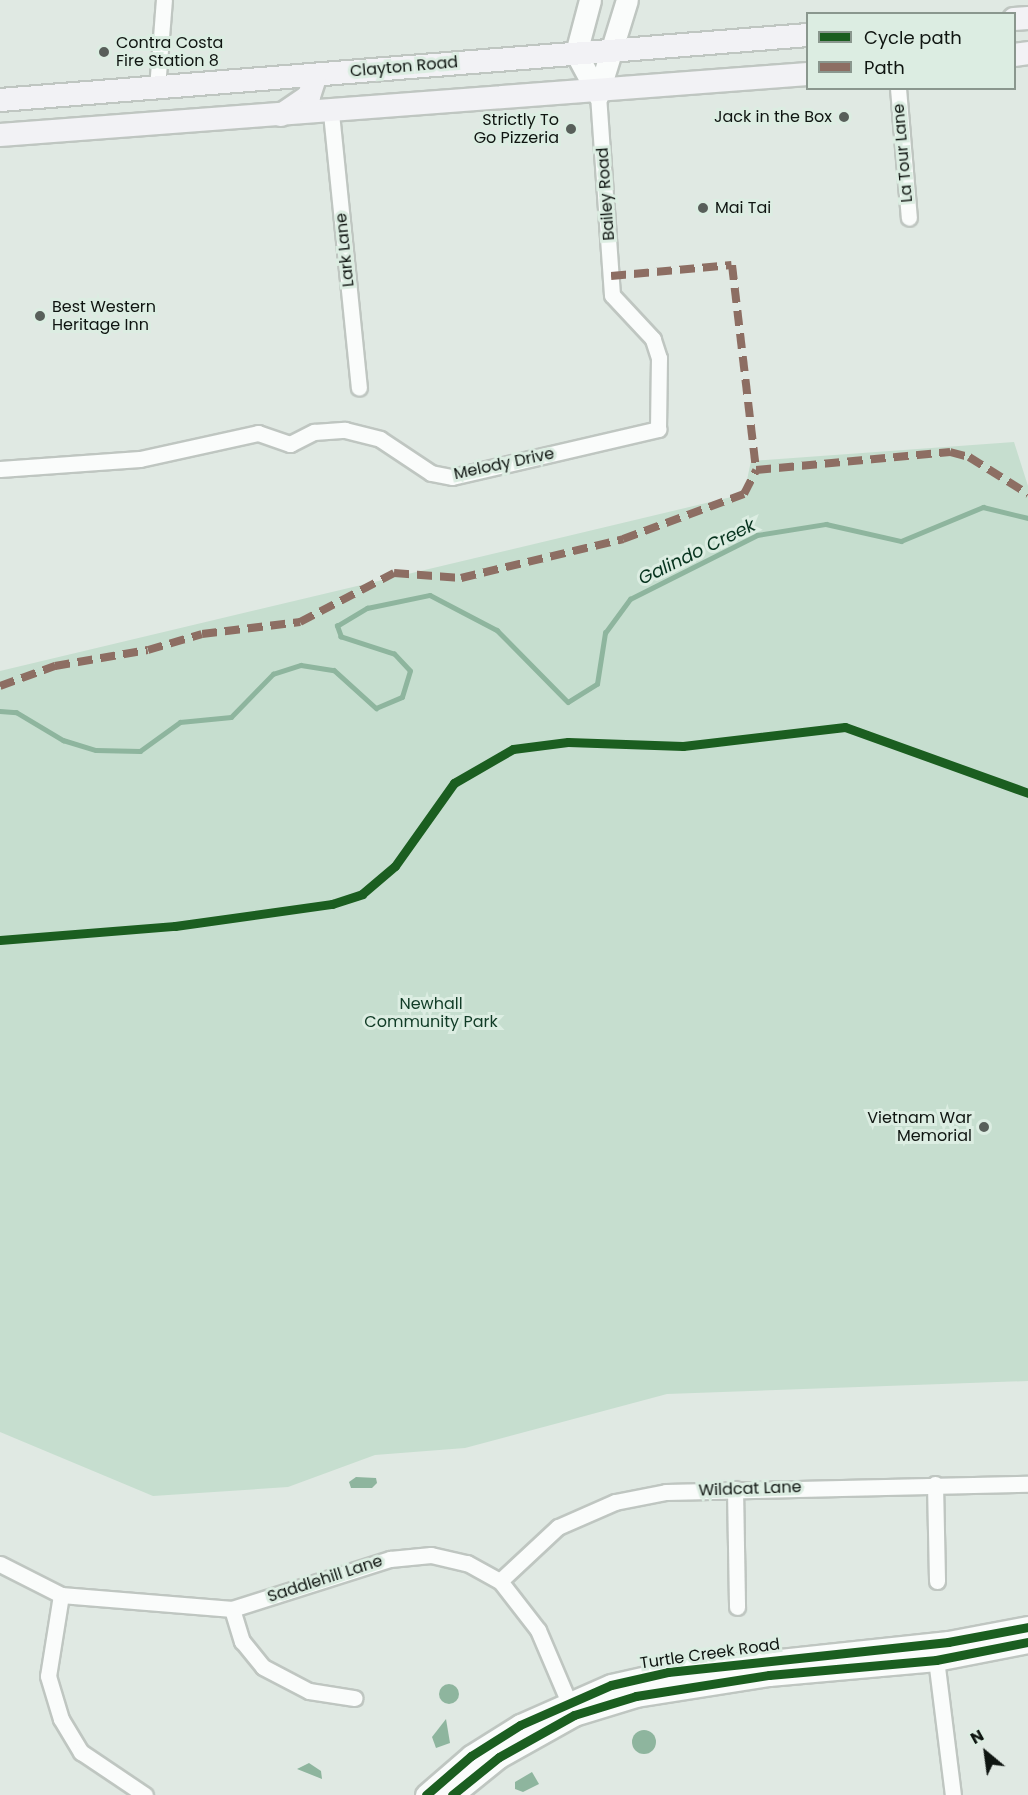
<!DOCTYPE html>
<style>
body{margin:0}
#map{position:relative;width:1028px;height:1795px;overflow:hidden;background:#e0e9e3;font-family:Poppins,sans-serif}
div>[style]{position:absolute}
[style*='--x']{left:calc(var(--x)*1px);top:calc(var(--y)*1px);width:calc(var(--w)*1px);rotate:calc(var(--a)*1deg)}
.green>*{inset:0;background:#c6decf}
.water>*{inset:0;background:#8eb59e}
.round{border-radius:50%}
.stream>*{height:4.5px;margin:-2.25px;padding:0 2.25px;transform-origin:2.25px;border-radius:2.25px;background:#8eb59e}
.roads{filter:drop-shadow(2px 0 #bfc6c1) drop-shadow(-2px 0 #bfc6c1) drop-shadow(0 2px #bfc6c1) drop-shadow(0 -2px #bfc6c1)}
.street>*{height:15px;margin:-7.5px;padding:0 7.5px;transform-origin:7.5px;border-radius:7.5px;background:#fafcfb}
.secondary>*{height:21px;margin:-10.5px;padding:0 10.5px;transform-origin:10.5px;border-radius:10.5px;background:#fafcfb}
.primary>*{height:22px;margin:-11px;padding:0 11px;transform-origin:11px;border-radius:11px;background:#f2f2f5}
.quiet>*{height:8px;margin-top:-4px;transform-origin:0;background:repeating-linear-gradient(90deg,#8d6e63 0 15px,transparent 0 23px)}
.cycleway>*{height:9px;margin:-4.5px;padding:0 4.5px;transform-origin:4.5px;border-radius:4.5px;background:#1b5e20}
.dots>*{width:16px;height:16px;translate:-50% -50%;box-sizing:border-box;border:3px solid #dcede2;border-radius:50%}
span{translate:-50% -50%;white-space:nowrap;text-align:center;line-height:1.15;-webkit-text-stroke:6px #dcede2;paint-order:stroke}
.poi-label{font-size:16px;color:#0f1511}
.left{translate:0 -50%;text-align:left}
.right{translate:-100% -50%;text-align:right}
.street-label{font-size:16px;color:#0f1511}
.park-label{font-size:16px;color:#103b26}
.water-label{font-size:18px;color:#06331e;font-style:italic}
.legend{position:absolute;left:806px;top:12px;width:210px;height:78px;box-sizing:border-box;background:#dcede2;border:2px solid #8a978e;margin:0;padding:8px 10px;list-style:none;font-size:18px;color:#0f1511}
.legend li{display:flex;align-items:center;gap:12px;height:30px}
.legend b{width:30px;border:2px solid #8a978e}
.north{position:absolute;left:956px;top:1723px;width:60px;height:60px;-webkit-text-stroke:4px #dcede2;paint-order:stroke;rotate:331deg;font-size:16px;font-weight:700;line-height:24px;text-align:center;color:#0f1511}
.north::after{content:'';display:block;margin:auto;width:21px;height:27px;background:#0f1511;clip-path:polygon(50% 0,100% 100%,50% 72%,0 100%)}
</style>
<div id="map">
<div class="green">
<div style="clip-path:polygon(1014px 442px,1028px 486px,1028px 1381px,667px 1394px,465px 1448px,375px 1455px,288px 1487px,153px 1496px,0 1432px,0 671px,744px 494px,751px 461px)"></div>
</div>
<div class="water">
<div style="clip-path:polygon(356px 1477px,376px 1478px,377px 1483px,372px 1488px,351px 1488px,349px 1482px)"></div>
<div class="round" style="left:439px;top:1684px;width:20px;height:20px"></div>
<div style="clip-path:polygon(446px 1719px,450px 1743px,436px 1748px,432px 1737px)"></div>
<div class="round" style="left:632px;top:1730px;width:24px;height:24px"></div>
<div style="clip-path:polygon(309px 1763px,321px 1771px,322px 1779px,297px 1769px)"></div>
<div style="clip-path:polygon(532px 1772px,539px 1784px,523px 1792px,515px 1789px,515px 1782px)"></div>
</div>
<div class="stream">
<div style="--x:0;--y:711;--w:16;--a:4"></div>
<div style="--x:16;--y:712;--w:55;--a:30.8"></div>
<div style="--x:63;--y:740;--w:34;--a:17"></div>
<div style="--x:96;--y:750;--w:44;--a:1.3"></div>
<div style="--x:140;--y:751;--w:49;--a:-35.9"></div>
<div style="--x:180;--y:722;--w:51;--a:-5.6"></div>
<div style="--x:231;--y:717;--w:60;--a:-45.7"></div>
<div style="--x:273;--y:674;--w:29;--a:-18"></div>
<div style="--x:301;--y:665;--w:33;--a:9"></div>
<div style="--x:334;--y:670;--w:57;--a:42.1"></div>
<div style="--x:376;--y:708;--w:28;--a:-23"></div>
<div style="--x:402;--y:697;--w:27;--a:-73"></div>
<div style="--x:410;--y:671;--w:23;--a:-133"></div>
<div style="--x:394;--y:654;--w:56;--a:-162.2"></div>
<div style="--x:341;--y:637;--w:12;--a:-110"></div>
<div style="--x:337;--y:626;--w:35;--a:-31"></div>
<div style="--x:367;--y:608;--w:64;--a:-11.7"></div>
<div style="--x:430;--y:595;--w:76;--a:27.6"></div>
<div style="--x:497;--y:630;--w:101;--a:45.4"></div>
<div style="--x:568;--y:702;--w:34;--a:-32"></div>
<div style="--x:597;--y:684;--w:52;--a:-81.1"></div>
<div style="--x:605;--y:633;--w:42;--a:-53.7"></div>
<div style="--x:630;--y:599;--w:142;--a:-26.7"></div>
<div style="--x:757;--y:535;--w:70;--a:-9.1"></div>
<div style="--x:826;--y:524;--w:77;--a:12.8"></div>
<div style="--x:901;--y:541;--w:89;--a:-22.5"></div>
<div style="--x:983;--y:507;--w:46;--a:13.7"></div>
</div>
<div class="roads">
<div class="street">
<div style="--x:157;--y:88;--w:88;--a:-85.5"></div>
<div style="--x:898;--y:88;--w:130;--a:85.2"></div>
<div style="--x:331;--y:113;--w:276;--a:84.2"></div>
<div style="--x:0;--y:469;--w:140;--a:-4.1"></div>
<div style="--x:140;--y:459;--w:121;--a:-12.4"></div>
<div style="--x:258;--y:433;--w:34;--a:19"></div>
<div style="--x:290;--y:444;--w:27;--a:-27"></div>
<div style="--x:314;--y:432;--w:31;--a:-4"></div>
<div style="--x:345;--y:430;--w:36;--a:14"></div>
<div style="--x:380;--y:439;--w:61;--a:33.7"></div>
<div style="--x:431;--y:473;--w:21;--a:11"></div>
<div style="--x:452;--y:477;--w:212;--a:-13.1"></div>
<div style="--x:658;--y:429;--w:71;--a:-89.2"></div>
<div style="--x:659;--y:358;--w:20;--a:-108"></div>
<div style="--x:653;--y:339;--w:60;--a:-133"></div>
<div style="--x:612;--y:295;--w:201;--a:-94"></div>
<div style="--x:935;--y:1484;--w:97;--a:88.8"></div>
<div style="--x:735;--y:1489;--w:118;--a:89"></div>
<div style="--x:0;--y:1564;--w:68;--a:26.9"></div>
<div style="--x:61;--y:1595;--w:172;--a:4.7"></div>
<div style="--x:232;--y:1609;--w:166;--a:-17.6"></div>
<div style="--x:390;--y:1559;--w:41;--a:-5.6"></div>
<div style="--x:431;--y:1555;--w:37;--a:13"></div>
<div style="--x:467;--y:1563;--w:38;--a:29"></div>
<div style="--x:500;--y:1581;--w:62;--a:52.2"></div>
<div style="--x:538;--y:1630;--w:89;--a:66.9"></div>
<div style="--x:500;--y:1581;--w:79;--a:-43"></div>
<div style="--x:558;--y:1527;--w:62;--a:-23.7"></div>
<div style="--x:615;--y:1502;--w:52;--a:-11.1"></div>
<div style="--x:666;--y:1492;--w:362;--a:-1.3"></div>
<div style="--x:61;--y:1595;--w:82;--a:99.1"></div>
<div style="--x:48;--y:1676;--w:45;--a:73.2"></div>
<div style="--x:61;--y:1719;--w:39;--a:59"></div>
<div style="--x:81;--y:1752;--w:77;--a:33.9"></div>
<div style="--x:232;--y:1609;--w:34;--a:73"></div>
<div style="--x:242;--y:1641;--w:33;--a:51"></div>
<div style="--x:263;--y:1667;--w:52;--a:27.6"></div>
<div style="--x:309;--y:1691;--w:46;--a:8.8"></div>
<div style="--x:935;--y:1651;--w:145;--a:82.9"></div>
</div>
<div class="secondary">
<div style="--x:590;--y:0;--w:55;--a:104.8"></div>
<div style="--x:576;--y:53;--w:47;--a:61.8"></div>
<div style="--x:598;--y:94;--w:98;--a:-72.9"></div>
<div style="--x:426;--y:1795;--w:60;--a:-40.9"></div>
<div style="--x:471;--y:1756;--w:58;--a:-32.3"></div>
<div style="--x:520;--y:1725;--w:99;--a:-23.7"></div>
<div style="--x:611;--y:1685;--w:58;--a:-12.8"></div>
<div style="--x:668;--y:1672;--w:282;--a:-6.1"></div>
<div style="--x:948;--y:1642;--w:81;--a:-10.6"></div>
<div style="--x:452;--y:1795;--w:60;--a:-39"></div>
<div style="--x:499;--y:1757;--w:86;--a:-29.2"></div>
<div style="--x:574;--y:1715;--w:65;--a:-17"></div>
<div style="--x:636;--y:1696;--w:135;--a:-9"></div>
<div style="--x:769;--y:1675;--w:168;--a:-5.1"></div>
<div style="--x:936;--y:1660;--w:94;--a:-11.1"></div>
</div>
<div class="primary">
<div style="--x:1014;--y:19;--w:14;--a:-4"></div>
<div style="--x:1014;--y:55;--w:14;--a:-8"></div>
<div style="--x:0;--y:100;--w:811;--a:-4.6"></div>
<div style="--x:281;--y:115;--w:34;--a:-34"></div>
<div style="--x:309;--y:96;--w:22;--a:-72"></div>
<div style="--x:0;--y:135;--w:810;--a:-4.32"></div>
</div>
</div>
<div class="quiet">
<div style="--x:611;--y:276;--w:121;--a:-5.2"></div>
<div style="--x:732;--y:265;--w:206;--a:83.3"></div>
<div style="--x:0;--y:686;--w:59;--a:-20"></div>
<div style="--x:55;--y:666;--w:94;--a:-9.8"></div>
<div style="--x:148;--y:650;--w:56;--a:-16.5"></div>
<div style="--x:202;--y:634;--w:99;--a:-7"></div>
<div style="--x:300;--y:622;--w:106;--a:-27.5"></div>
<div style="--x:394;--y:573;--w:67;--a:4.3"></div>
<div style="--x:461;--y:578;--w:167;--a:-13.5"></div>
<div style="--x:623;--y:539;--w:129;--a:-20.4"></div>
<div style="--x:744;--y:494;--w:27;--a:-63"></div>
<div style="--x:756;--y:470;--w:195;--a:-5.3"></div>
<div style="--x:950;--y:452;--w:20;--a:15"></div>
<div style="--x:969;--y:457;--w:70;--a:32.1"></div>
</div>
<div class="cycleway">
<div style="--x:0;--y:940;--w:176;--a:-4.6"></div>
<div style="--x:175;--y:926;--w:159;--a:-8"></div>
<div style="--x:332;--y:904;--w:32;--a:-18"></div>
<div style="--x:362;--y:894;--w:43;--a:-40.3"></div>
<div style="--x:395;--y:866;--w:102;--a:-54.6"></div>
<div style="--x:454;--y:783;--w:68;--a:-30"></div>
<div style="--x:513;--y:749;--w:55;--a:-7.3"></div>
<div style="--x:568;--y:742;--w:115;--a:2"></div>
<div style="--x:683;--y:746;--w:163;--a:-6.7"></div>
<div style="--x:845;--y:727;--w:195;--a:19.8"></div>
<div style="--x:426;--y:1795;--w:60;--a:-40.9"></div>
<div style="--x:471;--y:1756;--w:58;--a:-32.3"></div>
<div style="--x:520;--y:1725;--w:99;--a:-23.7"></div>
<div style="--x:611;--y:1685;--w:58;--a:-12.8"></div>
<div style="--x:668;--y:1672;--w:282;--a:-6.1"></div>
<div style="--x:948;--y:1642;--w:81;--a:-10.6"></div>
<div style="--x:452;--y:1795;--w:60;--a:-39"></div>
<div style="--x:499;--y:1757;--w:86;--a:-29.2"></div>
<div style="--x:574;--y:1715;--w:65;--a:-17"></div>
<div style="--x:636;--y:1696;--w:135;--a:-9"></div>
<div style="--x:769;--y:1675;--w:168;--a:-5.1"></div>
<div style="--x:936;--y:1660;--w:94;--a:-11.1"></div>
</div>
<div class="dots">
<div style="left:104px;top:52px;background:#585f5a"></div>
<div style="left:844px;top:117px;background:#585f5a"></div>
<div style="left:571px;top:129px;background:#585f5a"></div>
<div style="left:703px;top:208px;background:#585f5a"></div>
<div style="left:40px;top:316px;background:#585f5a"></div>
<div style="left:984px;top:1127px;background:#585f5a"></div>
</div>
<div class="poi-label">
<span class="left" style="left:116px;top:52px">Contra Costa<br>Fire Station 8</span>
<span class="right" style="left:832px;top:117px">Jack in the Box</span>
<span class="right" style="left:559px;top:129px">Strictly To<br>Go Pizzeria</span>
<span class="left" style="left:715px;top:208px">Mai Tai</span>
<span class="left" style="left:52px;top:316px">Best Western<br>Heritage Inn</span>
<span class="right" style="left:972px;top:1127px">Vietnam War<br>Memorial</span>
</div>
<div class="street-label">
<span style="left:404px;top:67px;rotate:-5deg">Clayton Road</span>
<span style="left:903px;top:153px;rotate:-95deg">La Tour Lane</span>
<span style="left:606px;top:194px;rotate:-94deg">Bailey Road</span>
<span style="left:345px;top:250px;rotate:-96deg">Lark Lane</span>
<span style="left:504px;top:464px;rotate:-12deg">Melody Drive</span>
<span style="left:750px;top:1489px;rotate:-2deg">Wildcat Lane</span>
<span style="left:325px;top:1579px;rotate:-18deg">Saddlehill Lane</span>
<span style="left:710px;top:1654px;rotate:-8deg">Turtle Creek Road</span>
</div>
<div class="park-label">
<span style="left:431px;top:1013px">Newhall<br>Community Park</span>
</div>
<div class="water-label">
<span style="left:697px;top:552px;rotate:-26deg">Galindo Creek</span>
</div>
<ul class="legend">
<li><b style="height:8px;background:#1b5e20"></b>Cycle path</li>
<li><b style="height:8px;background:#8d6e63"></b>Path</li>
</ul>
<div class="north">N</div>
</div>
